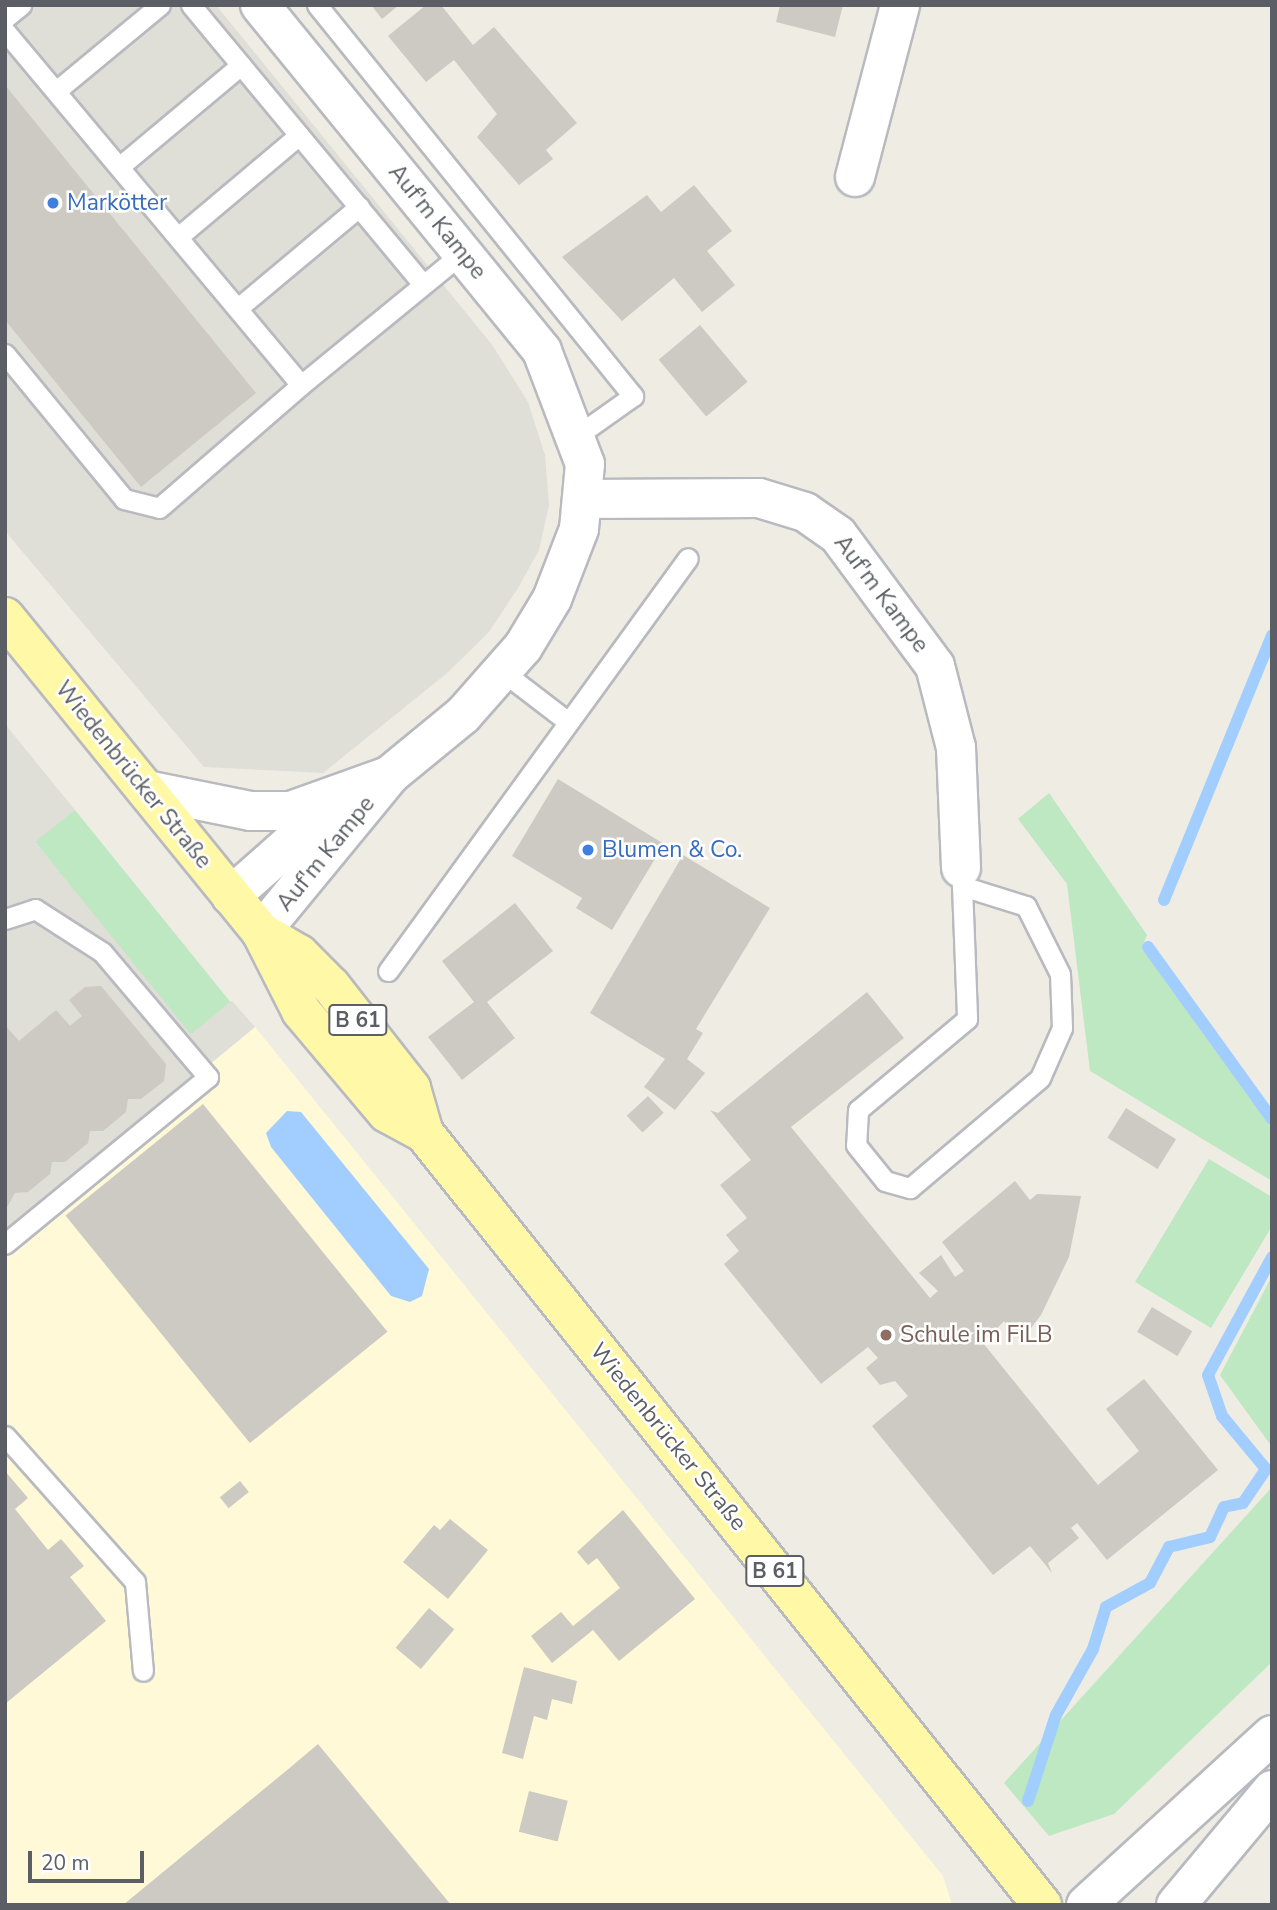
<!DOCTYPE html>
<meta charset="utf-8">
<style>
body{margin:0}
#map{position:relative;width:1277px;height:1910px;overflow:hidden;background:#efede3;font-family:"Nunito Sans",sans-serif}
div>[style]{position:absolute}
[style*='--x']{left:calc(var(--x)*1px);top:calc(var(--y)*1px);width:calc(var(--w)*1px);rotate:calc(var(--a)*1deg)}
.commercial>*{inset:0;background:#fff9d7}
.industrial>*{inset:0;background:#dfded7}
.green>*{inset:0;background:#bde8c1;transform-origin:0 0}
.water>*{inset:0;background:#a2ceff}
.stream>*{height:12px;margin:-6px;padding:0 6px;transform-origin:6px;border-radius:6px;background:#a2ceff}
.building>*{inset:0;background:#cccac2;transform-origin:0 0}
.roads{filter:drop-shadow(2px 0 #b8bac0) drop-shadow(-2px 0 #b8bac0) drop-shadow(0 2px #b8bac0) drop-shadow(0 -2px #b8bac0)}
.service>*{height:19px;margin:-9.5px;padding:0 9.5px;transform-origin:9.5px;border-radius:9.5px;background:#fff}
.minor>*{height:38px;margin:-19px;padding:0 19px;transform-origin:19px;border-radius:19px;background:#fff}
.secondary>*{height:38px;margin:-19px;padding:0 19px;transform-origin:19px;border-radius:19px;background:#fff}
.primary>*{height:38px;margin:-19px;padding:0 19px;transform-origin:19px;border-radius:19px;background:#fff9a7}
.dots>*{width:19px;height:19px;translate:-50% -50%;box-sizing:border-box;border:4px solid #fff;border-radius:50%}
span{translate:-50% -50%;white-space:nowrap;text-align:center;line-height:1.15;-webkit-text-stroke:5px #fff;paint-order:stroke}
.shield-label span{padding:2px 5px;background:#fff;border:2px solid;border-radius:5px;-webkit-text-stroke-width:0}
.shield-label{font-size:21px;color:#5b5e64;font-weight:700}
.shop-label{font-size:23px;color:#366cbe}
.left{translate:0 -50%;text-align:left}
.street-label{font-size:23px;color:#5b5e64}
.education-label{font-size:23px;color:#785e54}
.frame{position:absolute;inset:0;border:7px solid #5b5e64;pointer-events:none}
.scale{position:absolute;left:28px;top:1851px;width:116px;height:32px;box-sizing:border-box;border:4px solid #5b5e64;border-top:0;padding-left:9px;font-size:21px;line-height:24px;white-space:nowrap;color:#5b5e64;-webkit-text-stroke:5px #fff;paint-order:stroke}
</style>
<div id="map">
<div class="commercial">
<div style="clip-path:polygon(255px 1027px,943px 1876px,952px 1905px,5px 1905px,5px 1233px)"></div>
</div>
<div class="industrial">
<div style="clip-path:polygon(5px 5px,216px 5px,493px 346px,528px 402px,545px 455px,549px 505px,539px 550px,518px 588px,489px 632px,446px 674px,323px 773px,204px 767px,5px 531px)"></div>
<div style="clip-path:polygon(5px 724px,75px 810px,36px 843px,193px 1031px,232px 1001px,255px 1027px,5px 1233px)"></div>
</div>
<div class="green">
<div style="clip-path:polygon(1049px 793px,1147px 935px,1142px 947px,1272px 1128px,1272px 1181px,1090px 1071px,1067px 884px,1018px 819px)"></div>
<div style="left:75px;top:810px;width:247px;height:51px;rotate:51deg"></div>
<div style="clip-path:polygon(1209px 1159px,1272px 1197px,1272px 1226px,1211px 1328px,1135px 1282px)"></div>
<div style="clip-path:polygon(1272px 1276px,1272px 1447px,1220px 1375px)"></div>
<div style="clip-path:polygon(1272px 1487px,1272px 1662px,1114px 1814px,1049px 1836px,1004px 1783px)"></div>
</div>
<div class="water">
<div style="clip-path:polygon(287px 1111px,301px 1112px,429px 1269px,422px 1296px,410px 1302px,391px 1296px,271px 1147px,266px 1133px)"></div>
</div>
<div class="stream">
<div style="--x:1164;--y:900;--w:286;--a:-67.8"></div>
<div style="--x:1148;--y:947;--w:212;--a:54.2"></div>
<div style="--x:1028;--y:1801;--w:90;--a:-72"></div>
<div style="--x:1056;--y:1715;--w:76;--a:-60.7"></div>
<div style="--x:1093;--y:1649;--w:44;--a:-72.8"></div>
<div style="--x:1106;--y:1607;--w:50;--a:-28.6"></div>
<div style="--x:1150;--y:1583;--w:41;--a:-62.2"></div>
<div style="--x:1169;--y:1547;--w:42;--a:-13.7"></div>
<div style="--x:1210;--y:1537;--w:33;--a:-65"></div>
<div style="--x:1224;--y:1507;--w:19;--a:-12"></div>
<div style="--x:1243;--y:1503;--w:41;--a:-55.9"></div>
<div style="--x:1266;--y:1469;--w:69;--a:-129.7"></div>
<div style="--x:1222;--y:1416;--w:43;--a:-108.9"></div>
<div style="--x:1208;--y:1375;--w:134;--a:-61.5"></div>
</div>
<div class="building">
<div style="clip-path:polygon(371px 5px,399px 5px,382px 19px)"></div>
<div style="clip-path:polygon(426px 5px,441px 5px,473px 45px,494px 27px,577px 123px,546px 150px,553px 159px,519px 185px,477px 137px,497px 114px,454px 60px,426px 82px,388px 36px)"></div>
<div style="clip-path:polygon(780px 5px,843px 5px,835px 37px,776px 22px)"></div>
<div style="clip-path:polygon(5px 85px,256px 393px,141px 487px,5px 320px)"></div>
<div style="clip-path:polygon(694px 185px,732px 231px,707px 251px,735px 285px,702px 312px,674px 278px,622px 321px,562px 257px,647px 195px,661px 212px)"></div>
<div style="left:700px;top:325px;width:74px;height:54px;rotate:50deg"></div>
<div style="clip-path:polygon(558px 779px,664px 844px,612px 930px,576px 908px,582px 898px,512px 856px)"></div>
<div style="clip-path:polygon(683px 855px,770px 908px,696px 1029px,703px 1033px,687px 1059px,705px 1073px,675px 1110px,644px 1087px,665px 1059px,590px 1013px)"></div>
<div style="clip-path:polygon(515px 903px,553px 951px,487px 1002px,515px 1038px,462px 1080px,428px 1037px,474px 1002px,442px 961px)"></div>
<div style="clip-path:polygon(101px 986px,166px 1064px,164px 1081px,141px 1099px,128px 1099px,126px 1112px,103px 1131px,90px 1131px,88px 1143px,65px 1162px,52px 1162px,50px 1174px,28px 1192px,15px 1193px,5px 1211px,5px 1025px,19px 1041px,56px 1010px,70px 1026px,82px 1016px,69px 1000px,85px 987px)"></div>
<div style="clip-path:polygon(867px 992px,904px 1038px,791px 1127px,930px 1298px,938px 1291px,919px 1273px,941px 1255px,955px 1277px,964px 1271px,942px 1242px,1015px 1181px,1030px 1200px,1037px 1194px,1081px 1196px,1069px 1257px,1041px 1315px,1021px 1341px,1004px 1321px,983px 1343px,1098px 1485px,1139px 1451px,1106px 1409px,1144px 1379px,1218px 1470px,1107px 1560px,1077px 1523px,1071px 1528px,1079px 1538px,1048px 1563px,1052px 1573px,1030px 1546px,993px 1575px,872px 1426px,908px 1396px,895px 1381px,880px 1385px,866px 1368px,878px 1358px,868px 1347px,821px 1384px,724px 1264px,739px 1251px,726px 1235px,747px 1218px,720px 1185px,751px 1160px,710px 1110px,718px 1113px)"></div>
<div style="left:648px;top:1096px;width:23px;height:29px;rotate:47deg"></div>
<div style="left:203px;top:1104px;width:293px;height:177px;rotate:51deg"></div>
<div style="left:1126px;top:1108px;width:59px;height:35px;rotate:32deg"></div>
<div style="left:1152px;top:1307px;width:47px;height:29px;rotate:31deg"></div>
<div style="clip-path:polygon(5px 1471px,28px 1498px,15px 1509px,48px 1550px,61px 1539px,84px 1566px,70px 1577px,106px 1621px,5px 1704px)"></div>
<div style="left:240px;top:1481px;width:14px;height:26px;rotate:51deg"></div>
<div style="clip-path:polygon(623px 1510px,695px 1599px,619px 1661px,593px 1630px,552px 1663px,531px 1636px,561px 1612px,573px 1626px,620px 1588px,597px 1558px,588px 1565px,577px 1552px)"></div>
<div style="clip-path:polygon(450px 1519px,488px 1550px,448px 1599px,403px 1562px,434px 1525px,440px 1530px)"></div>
<div style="left:429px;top:1608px;width:33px;height:52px;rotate:40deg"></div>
<div style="clip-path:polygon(524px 1667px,577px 1681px,572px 1704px,552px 1699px,547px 1720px,534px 1716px,523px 1759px,502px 1753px)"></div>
<div style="clip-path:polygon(318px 1744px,451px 1905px,123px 1905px,292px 1766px)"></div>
<div style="left:529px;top:1791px;width:40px;height:42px;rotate:14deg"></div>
</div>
<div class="roads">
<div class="service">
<div style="--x:191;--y:5;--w:361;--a:50.3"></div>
<div style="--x:317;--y:5;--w:503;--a:51.06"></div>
<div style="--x:633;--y:396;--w:67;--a:144.7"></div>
<div style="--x:5;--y:18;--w:21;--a:-39"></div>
<div style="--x:5;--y:31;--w:461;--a:50.1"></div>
<div style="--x:301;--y:385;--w:208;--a:-39.3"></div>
<div style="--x:56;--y:91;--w:135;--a:-39.6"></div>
<div style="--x:119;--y:167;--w:159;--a:-39.9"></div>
<div style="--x:178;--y:237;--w:158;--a:-40.1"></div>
<div style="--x:238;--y:308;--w:158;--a:-39.9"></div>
<div style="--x:5;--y:354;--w:188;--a:50.6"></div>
<div style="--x:124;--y:499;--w:36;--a:14"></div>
<div style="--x:159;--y:508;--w:188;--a:-40.9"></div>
<div style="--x:503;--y:672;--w:81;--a:37.4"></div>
<div style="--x:961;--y:868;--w:18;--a:87"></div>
<div style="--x:962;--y:886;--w:133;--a:87.8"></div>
<div style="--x:967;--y:1019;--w:142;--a:140.1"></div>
<div style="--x:858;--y:1110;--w:35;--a:93"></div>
<div style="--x:856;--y:1145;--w:46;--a:51.1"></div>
<div style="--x:885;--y:1181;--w:26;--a:16"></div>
<div style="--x:910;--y:1188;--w:170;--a:-40.2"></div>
<div style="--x:1040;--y:1078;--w:55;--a:-66.3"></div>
<div style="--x:1062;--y:1028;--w:54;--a:-92.1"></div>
<div style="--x:1060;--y:974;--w:76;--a:-116.6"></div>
<div style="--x:1026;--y:906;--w:67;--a:-162.6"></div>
<div style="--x:5;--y:919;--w:32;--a:-18"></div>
<div style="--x:35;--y:909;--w:80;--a:32.7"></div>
<div style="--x:102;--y:952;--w:164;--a:49.7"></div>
<div style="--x:208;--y:1077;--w:263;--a:140.6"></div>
<div style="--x:388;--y:971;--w:510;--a:-54.01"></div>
<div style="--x:5;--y:1436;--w:195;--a:48.3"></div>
<div style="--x:135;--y:1582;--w:89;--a:84.9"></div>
</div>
<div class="minor">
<div style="--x:260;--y:5;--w:446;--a:50.8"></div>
<div style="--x:542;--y:351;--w:121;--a:69.2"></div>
<div style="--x:585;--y:464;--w:65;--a:95.3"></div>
<div style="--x:579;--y:529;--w:75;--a:111.1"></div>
<div style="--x:552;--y:599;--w:56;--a:121.1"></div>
<div style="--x:523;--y:647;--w:91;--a:131.4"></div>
<div style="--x:463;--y:715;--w:94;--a:140.6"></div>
<div style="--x:390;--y:775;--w:203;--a:129.4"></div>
<div style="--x:855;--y:177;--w:178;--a:-75.3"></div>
<div style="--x:583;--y:499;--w:176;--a:-0.3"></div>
<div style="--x:759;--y:498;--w:48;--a:16.9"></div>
<div style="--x:805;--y:512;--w:40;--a:34.9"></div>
<div style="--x:838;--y:535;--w:163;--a:53.5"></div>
<div style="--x:935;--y:666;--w:85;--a:75.6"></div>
<div style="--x:956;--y:748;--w:120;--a:87.6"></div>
<div style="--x:147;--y:790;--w:105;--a:11.5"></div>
<div style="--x:250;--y:811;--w:41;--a:0"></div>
<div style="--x:291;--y:811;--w:103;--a:-19.8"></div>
<div style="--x:231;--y:896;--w:140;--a:-41.5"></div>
</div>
<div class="secondary">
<div style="--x:1086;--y:1905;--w:252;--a:-42.4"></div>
<div style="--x:1176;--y:1905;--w:150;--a:-50.1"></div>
</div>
<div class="primary">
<div style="--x:5;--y:617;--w:406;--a:50.9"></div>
<div style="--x:261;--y:932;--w:89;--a:63.1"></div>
<div style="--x:301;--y:1011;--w:133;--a:49.9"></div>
<div style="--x:387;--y:1113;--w:42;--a:28.4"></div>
<div style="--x:424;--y:1133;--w:989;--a:51.32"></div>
<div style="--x:261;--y:932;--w:44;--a:30.1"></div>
<div style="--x:299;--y:954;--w:45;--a:45"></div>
<div style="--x:331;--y:986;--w:130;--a:51.9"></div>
<div style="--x:411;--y:1088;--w:47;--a:73.9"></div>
</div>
</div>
<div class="dots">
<div style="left:53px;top:203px;background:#3f7fe0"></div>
<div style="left:588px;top:850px;background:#3f7fe0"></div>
<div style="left:886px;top:1335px;background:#8d6e63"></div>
</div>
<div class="shield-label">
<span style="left:358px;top:1020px">B 61</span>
<span style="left:775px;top:1571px">B 61</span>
</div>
<div class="shop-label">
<span class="left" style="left:67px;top:203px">Markötter</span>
<span class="left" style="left:602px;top:850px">Blumen &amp; Co.</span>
</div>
<div class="street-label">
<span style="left:437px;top:222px;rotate:51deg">Auf'm Kampe</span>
<span style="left:881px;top:594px;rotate:53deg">Auf'm Kampe</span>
<span style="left:133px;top:775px;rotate:51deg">Wiedenbrücker Straße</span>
<span style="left:326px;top:854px;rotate:-51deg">Auf'm Kampe</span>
<span style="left:668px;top:1437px;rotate:51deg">Wiedenbrücker Straße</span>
</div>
<div class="education-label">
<span class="left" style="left:900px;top:1335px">Schule im FiLB</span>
</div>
<div class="frame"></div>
<div class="scale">20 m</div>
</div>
